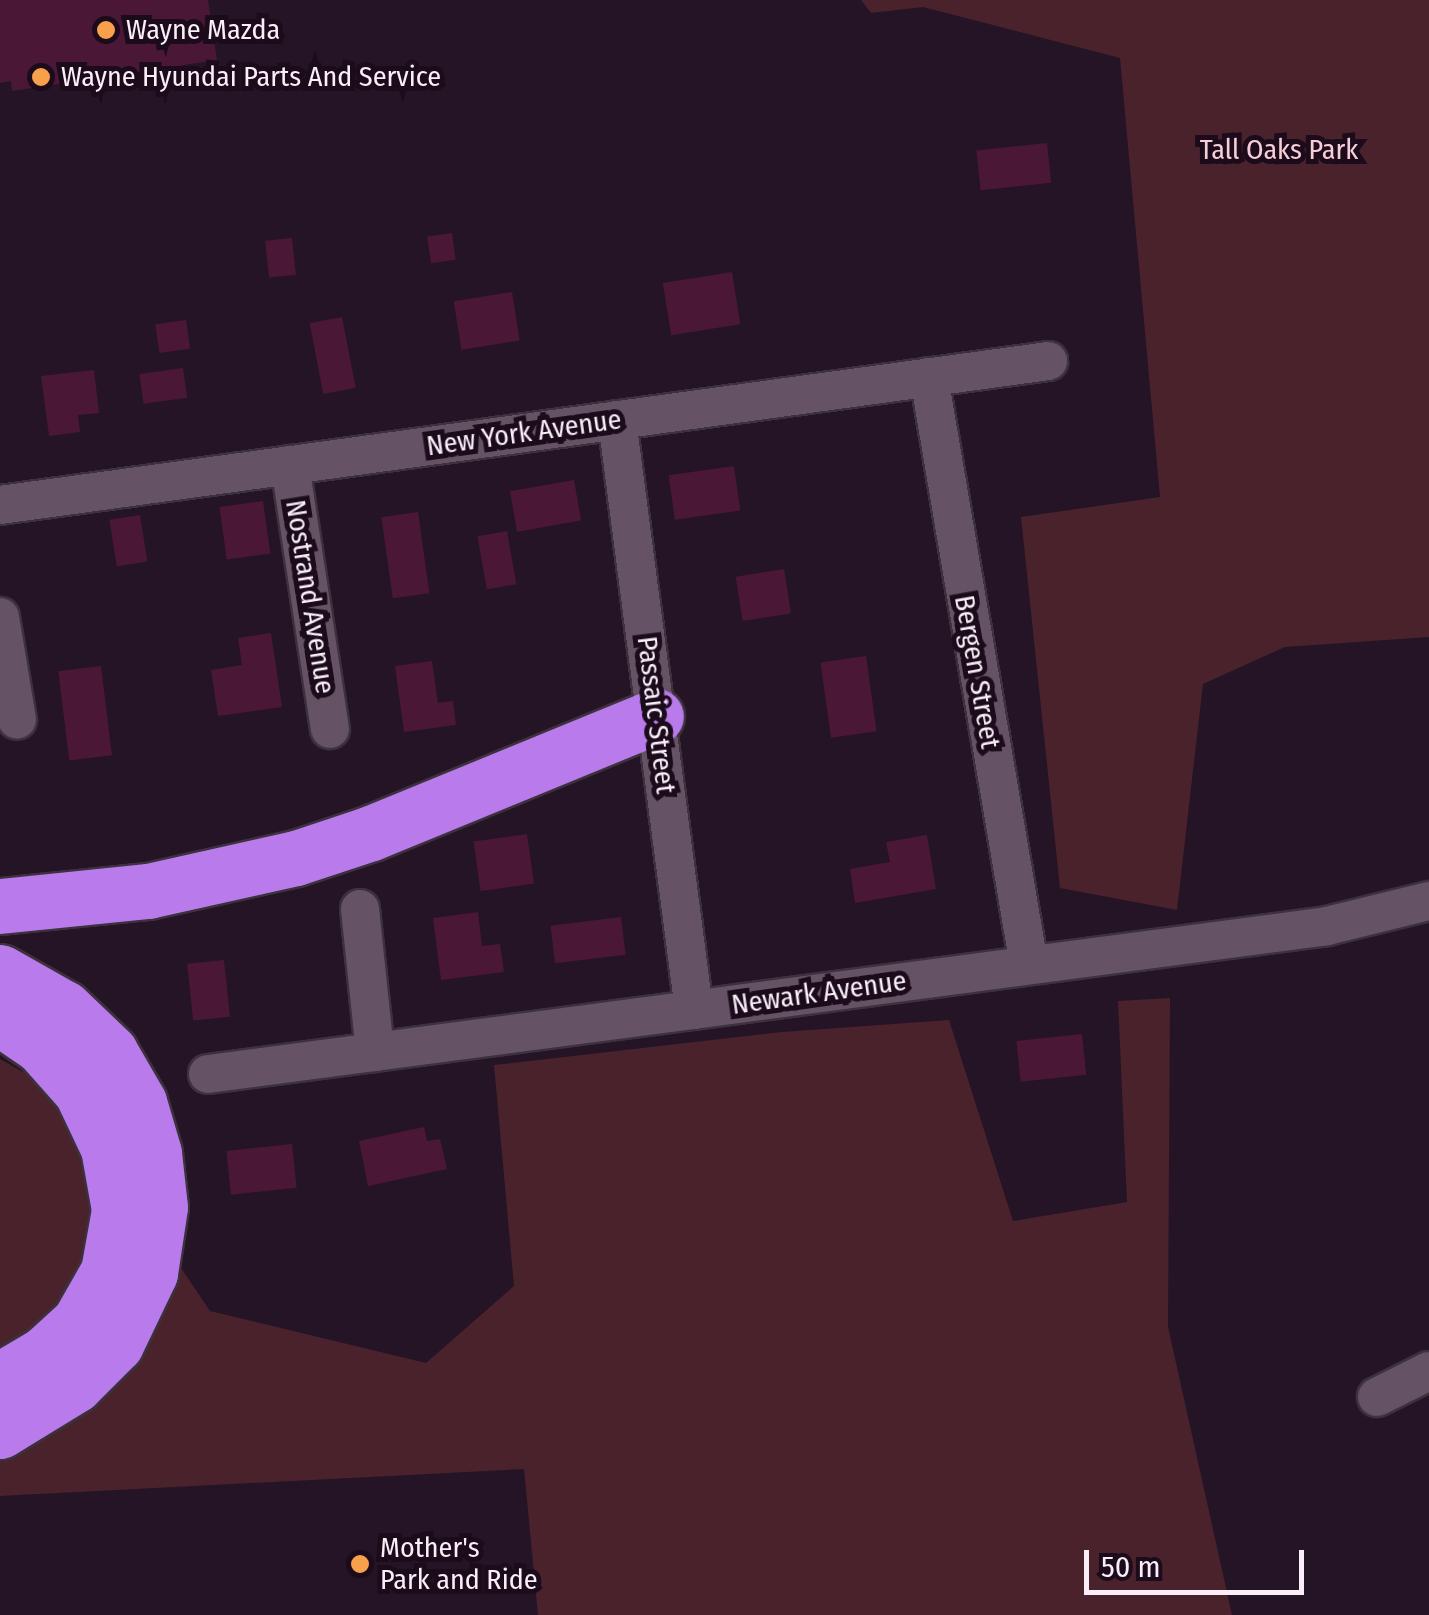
<!DOCTYPE html>
<style>
body{margin:0}
#map{position:relative;width:1429px;height:1615px;overflow:hidden;background:#251425;font-family:"Fira Sans Condensed",sans-serif}
div>[style]{position:absolute}
[style*='--x']{left:calc(var(--x)*1px);top:calc(var(--y)*1px);width:calc(var(--w)*1px);rotate:calc(var(--a)*1deg)}
.green>*{inset:0;background:#49222c}
.building>*{inset:0;background:#4b1737;transform-origin:0 0}
.roads{filter:drop-shadow(2px 0 #3c313d) drop-shadow(-2px 0 #3c313d) drop-shadow(0 2px #3c313d) drop-shadow(0 -2px #3c313d)}
.minor>*{height:38px;margin:-19px;padding:0 19px;transform-origin:19px;border-radius:19px;background:#665265}
.highway>*{height:55px;margin:-27.5px;padding:0 27.5px;transform-origin:27.5px;border-radius:27.5px;background:#b97aeb}
.dots>*{width:28px;height:28px;translate:-50% -50%;box-sizing:border-box;border:5px solid #1b0b1b;border-radius:50%}
span{translate:-50% -50%;white-space:nowrap;text-align:center;line-height:1.15;-webkit-text-stroke:10px #1b0b1b;paint-order:stroke}
.poi-label{font-size:28px;color:#faeef9}
.left{translate:0 -50%;text-align:left}
.park-label{font-size:28px;color:#f7ced7}
.street-label{font-size:28px;color:#faeef9}
.scale{position:absolute;left:1084px;top:1550px;width:220px;height:45px;box-sizing:border-box;border:5px solid #faeef9;border-top:0;padding-left:12px;font-size:30px;line-height:35px;white-space:nowrap;color:#faeef9;-webkit-text-stroke:8px #1b0b1b;paint-order:stroke}
</style>
<div id="map">
<div class="green">
<div style="clip-path:polygon(861px 0,1429px 0,1429px 637px,1285px 647px,1203px 684px,1177px 910px,1060px 888px,1021px 517px,1160px 497px,1120px 58px,923px 7px,871px 13px)"></div>
<div style="clip-path:polygon(1170px 998px,1168px 1327px,1232px 1615px,538px 1615px,524px 1469px,0 1496px,0 1059px,65px 1096px,210px 1311px,426px 1363px,514px 1286px,494px 1065px,782px 1032px,949px 1020px,1013px 1221px,1127px 1202px,1118px 1001px)"></div>
</div>
<div class="building">
<div style="clip-path:polygon(0 0,208px 0,217px 60px,12px 91px,11px 81px,0 83px)"></div>
<div style="left:1047px;top:143px;width:40px;height:71px;rotate:84deg"></div>
<div style="left:452px;top:233px;width:27px;height:25px;rotate:82deg"></div>
<div style="left:292px;top:238px;width:37px;height:27px;rotate:84deg"></div>
<div style="left:732px;top:272px;width:53px;height:70px;rotate:81deg"></div>
<div style="left:512px;top:292px;width:49px;height:59px;rotate:81deg"></div>
<div style="left:342px;top:317px;width:72px;height:33px;rotate:79deg"></div>
<div style="left:186px;top:320px;width:29px;height:31px;rotate:82deg"></div>
<div style="left:183px;top:368px;width:30px;height:44px;rotate:82deg"></div>
<div style="clip-path:polygon(94px 370px,99px 413px,78px 415px,80px 432px,49px 436px,41px 376px)"></div>
<div style="left:734px;top:466px;width:45px;height:66px;rotate:82deg"></div>
<div style="left:574px;top:480px;width:41px;height:65px;rotate:80deg"></div>
<div style="left:263px;top:501px;width:53px;height:44px;rotate:82deg"></div>
<div style="left:418px;top:512px;width:82px;height:37px;rotate:82deg"></div>
<div style="left:140px;top:515px;width:47px;height:31px;rotate:81deg"></div>
<div style="left:507px;top:531px;width:54px;height:30px;rotate:80deg"></div>
<div style="left:784px;top:569px;width:45px;height:49px;rotate:81deg"></div>
<div style="clip-path:polygon(271px 633px,282px 707px,218px 716px,211px 670px,242px 665px,238px 638px)"></div>
<div style="left:866px;top:656px;width:76px;height:46px;rotate:82deg"></div>
<div style="clip-path:polygon(432px 661px,438px 703px,453px 701px,456px 725px,404px 732px,395px 666px)"></div>
<div style="left:101px;top:666px;width:90px;height:43px;rotate:83deg"></div>
<div style="left:527px;top:834px;width:50px;height:54px;rotate:82deg"></div>
<div style="clip-path:polygon(927px 835px,936px 889px,855px 903px,850px 869px,890px 862px,886px 842px)"></div>
<div style="clip-path:polygon(478px 912px,482px 946px,500px 944px,504px 972px,441px 980px,433px 918px)"></div>
<div style="left:621px;top:917px;width:38px;height:71px;rotate:83deg"></div>
<div style="left:224px;top:960px;width:57px;height:37px;rotate:84deg"></div>
<div style="left:1082px;top:1034px;width:41px;height:66px;rotate:84deg"></div>
<div style="clip-path:polygon(424px 1127px,427px 1141px,440px 1139px,447px 1169px,368px 1186px,359px 1141px)"></div>
<div style="left:292px;top:1144px;width:44px;height:66px;rotate:84deg"></div>
</div>
<div class="roads">
<div class="minor">
<div style="--x:929;--y:377;--w:596;--a:80.35"></div>
<div style="--x:617;--y:420;--w:595;--a:82.56"></div>
<div style="--x:290;--y:465;--w:267;--a:81.4"></div>
<div style="--x:0;--y:505;--w:1058;--a:-7.82"></div>
<div style="--x:0;--y:617;--w:104;--a:80.6"></div>
<div style="--x:360;--y:909;--w:144;--a:84"></div>
<div style="--x:208;--y:1074;--w:1129;--a:-7.53"></div>
<div style="--x:1327;--y:926;--w:105;--a:-13.8"></div>
<div style="--x:1377;--y:1397;--w:58;--a:-26.6"></div>
</div>
<div class="highway">
<div style="--x:0;--y:906;--w:149;--a:-5.8"></div>
<div style="--x:148;--y:891;--w:152;--a:-12.6"></div>
<div style="--x:296;--y:858;--w:79;--a:-18.4"></div>
<div style="--x:371;--y:833;--w:308;--a:-22.3"></div>
<div style="--x:0;--y:972;--w:73;--a:29.4"></div>
<div style="--x:64;--y:1008;--w:64;--a:43.7"></div>
<div style="--x:110;--y:1052;--w:58;--a:59.9"></div>
<div style="--x:139;--y:1102;--w:53;--a:73.6"></div>
<div style="--x:154;--y:1153;--w:54;--a:83.7"></div>
<div style="--x:160;--y:1207;--w:67;--a:98.6"></div>
<div style="--x:150;--y:1273;--w:79;--a:115.6"></div>
<div style="--x:116;--y:1344;--w:58;--a:135"></div>
<div style="--x:75;--y:1385;--w:88;--a:148.5"></div>
<div style="--x:0;--y:1018;--w:50;--a:34.3"></div>
<div style="--x:41;--y:1046;--w:60;--a:48.4"></div>
<div style="--x:81;--y:1091;--w:63;--a:64.7"></div>
<div style="--x:108;--y:1148;--w:63;--a:79.9"></div>
<div style="--x:119;--y:1210;--w:62;--a:100.2"></div>
<div style="--x:108;--y:1271;--w:59;--a:119.6"></div>
<div style="--x:79;--y:1322;--w:47;--a:137.6"></div>
<div style="--x:44;--y:1354;--w:51;--a:149.4"></div>
</div>
</div>
<div class="dots">
<div style="left:106px;top:30px;background:#f9a04c"></div>
<div style="left:41px;top:77px;background:#f9a04c"></div>
<div style="left:360px;top:1564px;background:#f9a04c"></div>
</div>
<div class="poi-label">
<span class="left" style="left:126px;top:30px">Wayne Mazda</span>
<span class="left" style="left:61px;top:77px">Wayne Hyundai Parts And Service</span>
<span class="left" style="left:380px;top:1564px">Mother's<br>Park and Ride</span>
</div>
<div class="park-label">
<span style="left:1279px;top:150px">Tall Oaks Park</span>
</div>
<div class="street-label">
<span style="left:524px;top:433px;rotate:-8deg">New York Avenue</span>
<span style="left:310px;top:597px;rotate:81deg">Nostrand Avenue</span>
<span style="left:977px;top:672px;rotate:80deg">Bergen Street</span>
<span style="left:656px;top:715px;rotate:83deg">Passaic Street</span>
<span style="left:819px;top:993px;rotate:-8deg">Newark Avenue</span>
</div>
<div class="scale">50 m</div>
</div>
